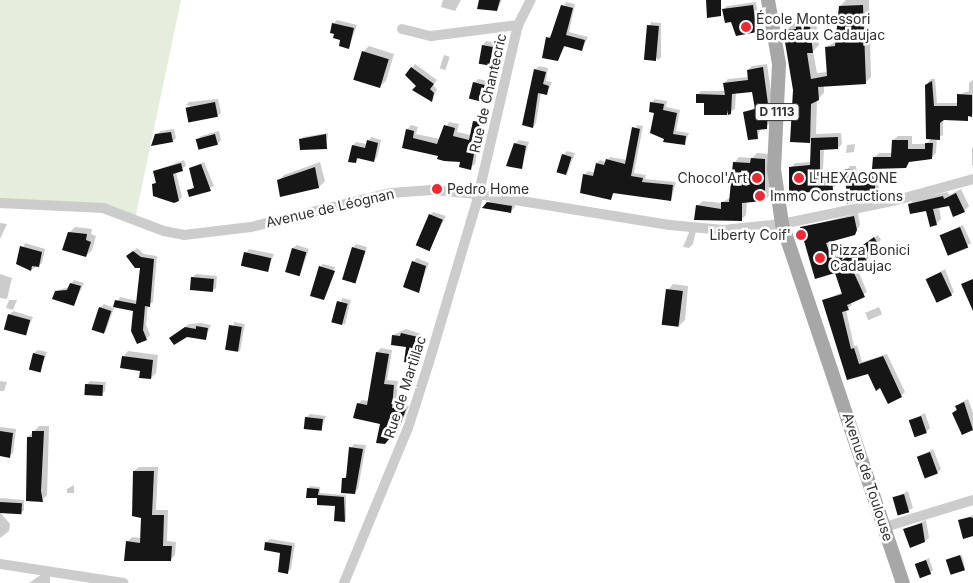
<!DOCTYPE html>
<meta charset="utf-8">
<style>
body{margin:0}
#map{position:relative;width:973px;height:583px;overflow:hidden;background:#fff;font-family:Inter,sans-serif}
div>[style]{position:absolute}
[style*='--x']{left:calc(var(--x)*1px);top:calc(var(--y)*1px);width:calc(var(--w)*1px);rotate:calc(var(--a)*1deg)}
.green>*{inset:0;background:#e5eddc}
.shadow>*{inset:0;background:#0003;transform-origin:0 0}
.building>*{inset:0;background:#161616;transform-origin:0 0}
.minor>*{height:10px;margin:-5px;padding:0 5px;transform-origin:5px;border-radius:5px;background:#ccc}
.major>*{height:14px;margin:-7px;padding:0 7px;transform-origin:7px;border-radius:7px;background:#a7a7a7}
.dots>*{width:14px;height:14px;translate:-50% -50%;box-sizing:border-box;border:2px solid #fff;border-radius:50%}
span{translate:-50% -50%;white-space:nowrap;text-align:center;line-height:1.15;-webkit-text-stroke:5px #fff;paint-order:stroke}
.shield-label span{padding:1px 4px;background:#fff;border:1px solid;border-radius:4px;-webkit-text-stroke-width:0}
.shield-label{font-size:12px;color:#2f2f2f;font-weight:700}
.poi-label{font-size:14px;color:#2f2f2f}
.left{translate:0 -50%;text-align:left}
.right{translate:-100% -50%;text-align:right}
.street-label{font-size:14px;color:#2f2f2f}
</style>
<div id="map">
<div class="green">
<div style="clip-path:polygon(0 0,181px 0,135px 219px,103px 208px,0 203px)"></div>
</div>
<div class="shadow">
<div style="clip-path:polygon(443px 0,461px 0,455px 11px,441px 7px)"></div>
<div style="clip-path:polygon(480px 0,502px 0,497px 10px)"></div>
<div style="clip-path:polygon(846px 0,869px 0,871px 77px,865px 83px,824px 85px,824px 93px,817px 100px,816px 134px,841px 133px,842px 144px,838px 148px,824px 148px,823px 170px,835px 169px,836px 185px,832px 189px,791px 168px,795px 163px,812px 162px,812px 139px,809px 142px,794px 90px,784px 31px,803px 17px,816px 21px,819px 45px,813px 51px,817px 73px,828px 72px,826px 47px,837px 41px,840px 6px)"></div>
<div style="clip-path:polygon(566px 2px,575px 4px,569px 32px,588px 37px,582px 50px,566px 45px,557px 60px,547px 38px,552px 35px)"></div>
<div style="clip-path:polygon(756px 2px,760px 28px,756px 31px,731px 21px,724px 9px,727px 6px)"></div>
<div style="clip-path:polygon(337px 20px,357px 25px,349px 47px,333px 24px)"></div>
<div style="clip-path:polygon(651px 22px,661px 23px,661px 57px,658px 60px,646px 45px)"></div>
<div style="clip-path:polygon(486px 41px,496px 43px,489px 64px,483px 45px)"></div>
<div style="clip-path:polygon(369px 46px,394px 54px,386px 81px,380px 86px,363px 52px)"></div>
<div style="left:444px;top:55px;width:6px;height:14px;rotate:18deg"></div>
<div style="clip-path:polygon(415px 64px,437px 80px,433px 85px,437px 89px,432px 100px,414px 90px,418px 85px,406px 75px)"></div>
<div style="clip-path:polygon(767px 64px,772px 99px,771px 123px,761px 128px,757px 138px,744px 113px,756px 107px,753px 91px,736px 92px,735px 109px,726px 114px,697px 95px,701px 91px,725px 91px,724px 83px,728px 79px,749px 77px,748px 70px,752px 66px)"></div>
<div style="clip-path:polygon(539px 66px,548px 68px,546px 81px,552px 82px,547px 93px,541px 92px,536px 123px,533px 127px,535px 70px)"></div>
<div style="clip-path:polygon(478px 79px,488px 81px,481px 101px,474px 83px)"></div>
<div style="clip-path:polygon(931px 79px,935px 79px,937px 103px,958px 103px,958px 95px,969px 91px,969px 83px,973px 80px,973px 114px,928px 112px,928px 82px)"></div>
<div style="clip-path:polygon(218px 99px,221px 113px,217px 116px,186px 105px,189px 102px)"></div>
<div style="clip-path:polygon(655px 99px,667px 101px,666px 107px,680px 110px,676px 131px,689px 133px,685px 143px,665px 138px,652px 102px)"></div>
<div style="clip-path:polygon(478px 117px,483px 118px,475px 164px,470px 168px,462px 161px,403px 147px,407px 130px,411px 125px,418px 127px,416px 134px,440px 139px,449px 122px,459px 124px,457px 132px,471px 135px)"></div>
<div style="clip-path:polygon(931px 121px,943px 122px,943px 135px,937px 138px,936px 153px,931px 158px,911px 160px,905px 167px,874px 158px,879px 153px,893px 153px,893px 140px,898px 136px,912px 136px,912px 144px,926px 144px,932px 138px)"></div>
<div style="clip-path:polygon(637px 125px,643px 126px,634px 173px,646px 175px,645px 179px,676px 182px,671px 200px,615px 192px,611px 198px,584px 175px,588px 171px,595px 173px,597px 163px,600px 160px,606px 162px,610px 157px,627px 160px)"></div>
<div style="clip-path:polygon(174px 129px,176px 138px,173px 141px,153px 144px,160px 131px)"></div>
<div style="clip-path:polygon(219px 131px,221px 140px,218px 144px,200px 148px,198px 139px,201px 136px)"></div>
<div style="clip-path:polygon(328px 133px,326px 148px,301px 140px,303px 137px)"></div>
<div style="clip-path:polygon(371px 137px,381px 140px,377px 157px,374px 161px,359px 157px,356px 162px,353px 145px,356px 142px,367px 144px)"></div>
<div style="clip-path:polygon(519px 140px,529px 142px,521px 168px,515px 144px)"></div>
<div style="clip-path:polygon(855px 144px,854px 152px,846px 153px,847px 145px)"></div>
<div style="left:973px;top:148px;width:17px;height:1px;rotate:90deg"></div>
<div style="clip-path:polygon(567px 151px,575px 153px,567px 174px,563px 155px)"></div>
<div style="clip-path:polygon(757px 153px,770px 154px,770px 195px,765px 200px,747px 201px,746px 215px,741px 220px,697px 206px,703px 201px,721px 203px,731px 197px,734px 163px,739px 157px,752px 158px)"></div>
<div style="clip-path:polygon(184px 160px,186px 166px,176px 172px,182px 197px,179px 200px,153px 185px,157px 181px,154px 171px)"></div>
<div style="clip-path:polygon(204px 162px,214px 186px,190px 196px,188px 191px,195px 187px,190px 168px)"></div>
<div style="clip-path:polygon(320px 162px,325px 181px,319px 187px,281px 196px,278px 181px,284px 175px)"></div>
<div style="clip-path:polygon(850px 166px,856px 166px,857px 176px,876px 173px,880px 192px,876px 196px,848px 202px,847px 170px)"></div>
<div style="clip-path:polygon(961px 189px,969px 206px,964px 211px,949px 205px,939px 207px,941px 219px,936px 224px,927px 209px,909px 205px,914px 199px,948px 192px,949px 195px)"></div>
<div style="clip-path:polygon(492px 199px,515px 203px,515px 207px,511px 211px,484px 207px)"></div>
<div style="clip-path:polygon(433px 212px,446px 216px,429px 249px,430px 215px)"></div>
<div style="clip-path:polygon(858px 213px,860px 225px,854px 234px,830px 240px,836px 256px,846px 252px,842px 260px,878px 235px,881px 240px,870px 248px,867px 252px,870px 257px,857px 268px,867px 292px,851px 302px,852px 305px,846px 310px,854px 346px,857px 345px,862px 362px,887px 354px,905px 392px,901px 396px,881px 387px,868px 373px,848px 379px,824px 300px,843px 292px,835px 272px,801px 228px)"></div>
<div style="clip-path:polygon(0 223px,7px 224px,0 239px)"></div>
<div style="left:963px;top:225px;width:20px;height:25px;rotate:66deg"></div>
<div style="clip-path:polygon(75px 227px,92px 229px,91px 234px,96px 236px,92px 250px,86px 256px,69px 233px)"></div>
<div style="clip-path:polygon(690px 230px,696px 231px,693px 244px,689px 248px,683px 247px)"></div>
<div style="clip-path:polygon(25px 243px,45px 249px,42px 263px,31px 270px,17px 263px)"></div>
<div style="clip-path:polygon(356px 244px,367px 247px,355px 281px,353px 248px)"></div>
<div style="clip-path:polygon(297px 245px,309px 249px,300px 275px,293px 248px)"></div>
<div style="clip-path:polygon(137px 248px,144px 254px,157px 256px,153px 302px,148px 305px,146px 325px,150px 335px,146px 339px,134px 310px,115px 306px,120px 297px,138px 301px,142px 267px,131px 253px)"></div>
<div style="clip-path:polygon(249px 249px,274px 254px,267px 271px,246px 253px)"></div>
<div style="clip-path:polygon(417px 258px,429px 263px,418px 291px,413px 262px)"></div>
<div style="clip-path:polygon(323px 264px,335px 267px,324px 299px,320px 267px)"></div>
<div style="clip-path:polygon(945px 269px,954px 292px,951px 295px,927px 279px)"></div>
<div style="clip-path:polygon(0 274px,12px 278px,7px 299px,0 298px)"></div>
<div style="clip-path:polygon(196px 274px,217px 276px,216px 288px,212px 291px,192px 278px)"></div>
<div style="clip-path:polygon(74px 280px,84px 283px,74px 305px,56px 291px,69px 287px)"></div>
<div style="clip-path:polygon(673px 284px,688px 286px,685px 320px,679px 326px,668px 290px)"></div>
<div style="left:342px;top:298px;width:9px;height:25px;rotate:13deg"></div>
<div style="clip-path:polygon(9px 300px,17px 300px,13px 310px,6px 308px)"></div>
<div style="clip-path:polygon(104px 304px,114px 308px,105px 333px,100px 308px)"></div>
<div style="left:879px;top:307px;width:8px;height:15px;rotate:67deg"></div>
<div style="clip-path:polygon(13px 311px,33px 317px,25px 335px,9px 315px)"></div>
<div style="left:234px;top:322px;width:11px;height:28px;rotate:10deg"></div>
<div style="clip-path:polygon(201px 323px,211px 325px,205px 339px,174px 335px,189px 324px)"></div>
<div style="clip-path:polygon(406px 329px,421px 334px,412px 363px,408px 346px,393px 335px)"></div>
<div style="clip-path:polygon(381px 348px,392px 350px,387px 380px,398px 381px,396px 404px,409px 406px,394px 439px,389px 439px,381px 423px,358px 404px,362px 400px,369px 401px,377px 352px)"></div>
<div style="clip-path:polygon(38px 350px,47px 352px,40px 370px,34px 353px)"></div>
<div style="clip-path:polygon(128px 351px,158px 355px,156px 373px,151px 378px,123px 357px)"></div>
<div style="clip-path:polygon(0 381px,7px 382px,4px 391px,0 391px)"></div>
<div style="clip-path:polygon(90px 381px,106px 382px,105px 391px,101px 395px,86px 385px)"></div>
<div style="clip-path:polygon(968px 399px,973px 413px,973px 429px,962px 434px,953px 413px,960px 403px)"></div>
<div style="clip-path:polygon(925px 413px,930px 428px,926px 432px,910px 421px)"></div>
<div style="clip-path:polygon(310px 414px,326px 416px,321px 430px,306px 418px)"></div>
<div style="clip-path:polygon(39px 426px,49px 426px,47px 495px,42px 500px,28px 437px)"></div>
<div style="clip-path:polygon(0 427px,16px 429px,13px 453px,9px 456px,0 455px)"></div>
<div style="clip-path:polygon(354px 444px,366px 445px,358px 489px,354px 493px,344px 478px,348px 474px,351px 448px)"></div>
<div style="clip-path:polygon(933px 449px,941px 469px,937px 473px,918px 457px)"></div>
<div style="clip-path:polygon(139px 467px,158px 467px,156px 510px,168px 510px,167px 541px,176px 542px,175px 555px,170px 560px,127px 542px,132px 537px,142px 538px,143px 517px,134px 471px)"></div>
<div style="clip-path:polygon(74px 485px,74px 493px,67px 493px,67px 489px)"></div>
<div style="clip-path:polygon(310px 486px,320px 487px,320px 493px,346px 495px,346px 519px,344px 521px,337px 505px,308px 489px)"></div>
<div style="clip-path:polygon(908px 491px,913px 508px,900px 514px,895px 498px)"></div>
<div style="clip-path:polygon(1px 498px,24px 500px,24px 510px,21px 513px,0 512px,10px 524px,9px 531px,0 538px,0 499px)"></div>
<div style="clip-path:polygon(973px 515px,973px 534px,960px 521px)"></div>
<div style="clip-path:polygon(926px 520px,929px 538px,925px 541px,905px 529px)"></div>
<div style="clip-path:polygon(270px 539px,295px 543px,291px 569px,287px 572px,282px 552px,266px 543px)"></div>
<div style="clip-path:polygon(962px 555px,965px 569px,948px 560px,949px 559px)"></div>
<div style="clip-path:polygon(929px 558px,933px 570px,930px 573px,917px 564px)"></div>
<div style="clip-path:polygon(42px 574px,50px 575px,50px 583px,29px 583px)"></div>
</div>
<div class="building">
<div style="clip-path:polygon(479px 0,500px 0,497px 11px,477px 9px)"></div>
<div style="clip-path:polygon(706px 0,721px 0,721px 16px,707px 18px)"></div>
<div style="clip-path:polygon(561px 5px,573px 8px,566px 35px,585px 40px,582px 51px,564px 46px,558px 61px,542px 58px,546px 37px,550px 38px)"></div>
<div style="clip-path:polygon(753px 5px,757px 32px,736px 36px,731px 22px,725px 23px,722px 9px)"></div>
<div style="clip-path:polygon(863px 5px,866px 84px,818px 87px,819px 100px,811px 104px,810px 143px,790px 142px,793px 90px,783px 30px,796px 29px,795px 22px,810px 27px,813px 53px,807px 53px,811px 79px,827px 76px,825px 47px,835px 46px,839px 6px)"></div>
<div style="clip-path:polygon(332px 23px,354px 28px,349px 49px,339px 46px,340px 40px,333px 38px,334px 34px,330px 33px)"></div>
<div style="left:647px;top:25px;width:12px;height:35px;rotate:5deg"></div>
<div style="left:482px;top:45px;width:11px;height:19px;rotate:10deg"></div>
<div style="left:362px;top:51px;width:28px;height:30px;rotate:17deg"></div>
<div style="clip-path:polygon(411px 67px,434px 84px,430px 89px,434px 93px,432px 102px,412px 90px,416px 86px,405px 75px)"></div>
<div style="clip-path:polygon(763px 67px,768px 104px,767px 129px,757px 130px,758px 139px,748px 140px,743px 112px,755px 109px,752px 92px,732px 94px,731px 114px,728px 115px,727px 110px,727px 115px,704px 115px,704px 103px,696px 103px,696px 94px,725px 95px,723px 83px,748px 80px,747px 70px)"></div>
<div style="clip-path:polygon(534px 69px,546px 72px,543px 84px,549px 86px,547px 95px,538px 93px,533px 128px,522px 125px)"></div>
<div style="clip-path:polygon(932px 81px,934px 106px,957px 106px,957px 94px,972px 95px,972px 117px,968px 116px,968px 121px,944px 120px,940px 123px,940px 140px,926px 139px,925px 85px)"></div>
<div style="left:473px;top:82px;width:12px;height:17px;rotate:14deg"></div>
<div style="left:215px;top:102px;width:15px;height:30px;rotate:79deg"></div>
<div style="clip-path:polygon(650px 102px,664px 104px,663px 110px,677px 113px,673px 134px,686px 136px,685px 145px,663px 142px,664px 139px,650px 133px,654px 113px,649px 112px)"></div>
<div style="clip-path:polygon(473px 121px,480px 122px,471px 170px,459px 167px,460px 162px,444px 161px,437px 159px,438px 156px,402px 148px,406px 129px,414px 131px,413px 138px,437px 144px,444px 125px,455px 128px,453px 136px,469px 140px)"></div>
<div style="clip-path:polygon(632px 127px,640px 129px,631px 176px,643px 178px,642px 182px,673px 185px,671px 201px,613px 193px,611px 200px,580px 193px,583px 174px,593px 176px,596px 163px,604px 165px,606px 159px,625px 164px)"></div>
<div style="clip-path:polygon(171px 132px,173px 142px,151px 146px,155px 134px)"></div>
<div style="left:215px;top:134px;width:11px;height:20px;rotate:75deg"></div>
<div style="clip-path:polygon(326px 134px,327px 149px,300px 150px,299px 139px)"></div>
<div style="clip-path:polygon(838px 137px,838px 149px,820px 150px,820px 173px,831px 172px,833px 190px,789px 194px,789px 167px,810px 165px,811px 138px)"></div>
<div style="clip-path:polygon(367px 140px,378px 143px,374px 162px,357px 158px,356px 163px,348px 162px,352px 145px,365px 148px)"></div>
<div style="clip-path:polygon(892px 140px,908px 140px,908px 149px,925px 149px,925px 143px,933px 143px,932px 159px,909px 162px,906px 168px,872px 169px,873px 157px,891px 157px)"></div>
<div style="clip-path:polygon(514px 143px,526px 146px,522px 169px,506px 166px)"></div>
<div style="left:562px;top:154px;width:10px;height:19px;rotate:17deg"></div>
<div style="clip-path:polygon(751px 158px,765px 159px,765px 201px,742px 203px,742px 221px,694px 220px,696px 205px,721px 209px,721px 202px,729px 202px,733px 162px,750px 163px)"></div>
<div style="clip-path:polygon(181px 163px,183px 171px,173px 174px,179px 201px,174px 203px,153px 196px,152px 184px,156px 183px,153px 171px)"></div>
<div style="clip-path:polygon(201px 164px,211px 191px,189px 197px,187px 190px,194px 188px,189px 168px)"></div>
<div style="clip-path:polygon(315px 167px,319px 188px,280px 197px,277px 180px)"></div>
<div style="clip-path:polygon(845px 169px,853px 169px,853px 179px,873px 176px,877px 197px,847px 204px)"></div>
<div style="clip-path:polygon(956px 193px,965px 212px,953px 217px,949px 206px,933px 209px,937px 225px,930px 227px,926px 211px,910px 214px,908px 204px,943px 196px,944px 199px)"></div>
<div style="clip-path:polygon(487px 202px,512px 206px,511px 213px,482px 208px)"></div>
<div style="left:429px;top:214px;width:15px;height:34px;rotate:23deg"></div>
<div style="clip-path:polygon(854px 216px,857px 230px,855px 235px,826px 243px,832px 259px,845px 254px,841px 261px,874px 237px,878px 244px,869px 250px,864px 256px,867px 261px,854px 273px,865px 297px,847px 305px,849px 310px,842px 312px,851px 349px,854px 348px,859px 364px,883px 356px,885px 360px,902px 397px,888px 404px,880px 388px,876px 391px,868px 374px,847px 380px,822px 300px,842px 294px,835px 273px,815px 279px,800px 227px)"></div>
<div style="left:960px;top:227px;width:22px;height:22px;rotate:68deg"></div>
<div style="clip-path:polygon(68px 232px,87px 234px,86px 240px,91px 242px,86px 257px,62px 250px)"></div>
<div style="clip-path:polygon(20px 246px,42px 252px,39px 267px,32px 266px,31px 271px,16px 264px)"></div>
<div style="left:352px;top:247px;width:14px;height:34px;rotate:17deg"></div>
<div style="left:292px;top:248px;width:15px;height:25px;rotate:16deg"></div>
<div style="clip-path:polygon(133px 251px,141px 257px,154px 259px,150px 307px,145px 306px,143px 330px,147px 340px,137px 344px,131px 331px,133px 311px,113px 307px,115px 300px,136px 304px,140px 268px,135px 268px,126px 256px)"></div>
<div style="left:244px;top:252px;width:28px;height:14px;rotate:13deg"></div>
<div style="clip-path:polygon(412px 261px,426px 266px,419px 293px,403px 287px)"></div>
<div style="clip-path:polygon(319px 266px,335px 271px,324px 300px,310px 296px)"></div>
<div style="left:941px;top:272px;width:26px;height:17px;rotate:65deg"></div>
<div style="left:191px;top:277px;width:23px;height:13px;rotate:5deg"></div>
<div style="clip-path:polygon(973px 279px,973px 311px,961px 284px)"></div>
<div style="clip-path:polygon(70px 283px,81px 286px,74px 306px,52px 299px,55px 291px,67px 290px)"></div>
<div style="left:666px;top:289px;width:17px;height:36px;rotate:7deg"></div>
<div style="left:337px;top:301px;width:11px;height:22px;rotate:15deg"></div>
<div style="left:99px;top:307px;width:13px;height:24px;rotate:18deg"></div>
<div style="left:8px;top:314px;width:23px;height:16px;rotate:15deg"></div>
<div style="left:229px;top:325px;width:13px;height:25px;rotate:9deg"></div>
<div style="clip-path:polygon(196px 326px,208px 328px,206px 340px,187px 337px,174px 345px,169px 338px,185px 327px,196px 329px)"></div>
<div style="clip-path:polygon(401px 333px,418px 337px,413px 365px,404px 362px,406px 347px,391px 345px,392px 335px,400px 336px)"></div>
<div style="clip-path:polygon(376px 352px,389px 354px,384px 384px,394px 385px,392px 408px,406px 409px,395px 440px,390px 438px,385px 444px,376px 443px,380px 424px,353px 418px,357px 403px,367px 405px)"></div>
<div style="left:33px;top:353px;width:12px;height:17px;rotate:14deg"></div>
<div style="clip-path:polygon(122px 356px,153px 360px,151px 379px,139px 378px,140px 371px,120px 368px)"></div>
<div style="left:85px;top:384px;width:18px;height:11px;rotate:3deg"></div>
<div style="clip-path:polygon(964px 402px,973px 430px,962px 435px,952px 413px,957px 410px,955px 406px)"></div>
<div style="left:921px;top:416px;width:18px;height:13px;rotate:71deg"></div>
<div style="left:305px;top:417px;width:18px;height:12px;rotate:6deg"></div>
<div style="clip-path:polygon(0 431px,13px 433px,10px 458px,0 456px)"></div>
<div style="clip-path:polygon(32px 431px,44px 431px,41px 491px,43px 502px,26px 501px,27px 437px,32px 437px)"></div>
<div style="clip-path:polygon(349px 447px,363px 449px,355px 494px,341px 493px,342px 478px,346px 478px)"></div>
<div style="left:930px;top:452px;width:23px;height:14px;rotate:70deg"></div>
<div style="clip-path:polygon(133px 471px,154px 471px,152px 515px,164px 515px,163px 546px,172px 546px,171px 561px,124px 561px,126px 541px,140px 543px,141px 518px,132px 516px)"></div>
<div style="clip-path:polygon(307px 488px,319px 489px,318px 495px,344px 497px,345px 522px,334px 521px,335px 506px,317px 505px,317px 498px,306px 498px)"></div>
<div style="left:904px;top:494px;width:19px;height:12px;rotate:74deg"></div>
<div style="left:0;top:502px;width:22px;height:11px;rotate:3deg"></div>
<div style="clip-path:polygon(970px 517px,973px 518px,973px 536px,963px 539px,958px 520px)"></div>
<div style="clip-path:polygon(922px 523px,925px 542px,910px 548px,903px 529px)"></div>
<div style="clip-path:polygon(265px 542px,292px 546px,288px 574px,278px 572px,280px 553px,264px 550px)"></div>
<div style="left:960px;top:555px;width:16px;height:15px;rotate:72deg"></div>
<div style="left:926px;top:560px;width:15px;height:12px;rotate:70deg"></div>
</div>
<div class="minor">
<div style="--x:402;--y:29;--w:30;--a:14"></div>
<div style="--x:431;--y:36;--w:88;--a:-7.2"></div>
<div style="--x:0;--y:203;--w:103;--a:2.8"></div>
<div style="--x:103;--y:208;--w:65;--a:20.7"></div>
<div style="--x:164;--y:231;--w:20;--a:11"></div>
<div style="--x:184;--y:235;--w:67;--a:-6.8"></div>
<div style="--x:251;--y:227;--w:144;--a:-13.7"></div>
<div style="--x:391;--y:193;--w:41;--a:-4.2"></div>
<div style="--x:432;--y:190;--w:46;--a:5"></div>
<div style="--x:478;--y:194;--w:194;--a:9.2"></div>
<div style="--x:670;--y:225;--w:53;--a:5.4"></div>
<div style="--x:723;--y:230;--w:59;--a:-5.8"></div>
<div style="--x:782;--y:224;--w:117;--a:-11.8"></div>
<div style="--x:897;--y:200;--w:79;--a:-15.4"></div>
<div style="--x:885;--y:527;--w:92;--a:-17.1"></div>
<div style="--x:0;--y:564;--w:125;--a:8.7"></div>
<div style="--x:344;--y:583;--w:168;--a:-67.6"></div>
<div style="--x:408;--y:428;--w:69;--a:-72.3"></div>
<div style="--x:429;--y:362;--w:168;--a:-73.4"></div>
<div style="--x:477;--y:201;--w:181;--a:-76.9"></div>
<div style="--x:518;--y:25;--w:28;--a:-63"></div>
</div>
<div class="major">
<div style="--x:768;--y:0;--w:65;--a:80.2"></div>
<div style="--x:779;--y:64;--w:105;--a:92.7"></div>
<div style="--x:774;--y:169;--w:56;--a:81.7"></div>
<div style="--x:782;--y:224;--w:379;--a:71.4"></div>
</div>
<div class="dots">
<div style="left:746px;top:27px;background:#ef2833"></div>
<div style="left:757px;top:178px;background:#ef2833"></div>
<div style="left:799px;top:178px;background:#ef2833"></div>
<div style="left:437px;top:189px;background:#ef2833"></div>
<div style="left:760px;top:196px;background:#ef2833"></div>
<div style="left:801px;top:235px;background:#ef2833"></div>
<div style="left:820px;top:258px;background:#ef2833"></div>
</div>
<div class="shield-label">
<span style="left:777px;top:112px">D 1113</span>
</div>
<div class="poi-label">
<span class="left" style="left:756px;top:27px">École Montessori<br>Bordeaux Cadaujac</span>
<span class="right" style="left:747px;top:178px">Chocol'Art</span>
<span class="left" style="left:809px;top:178px">L'HEXAGONE</span>
<span class="left" style="left:447px;top:189px">Pedro Home</span>
<span class="left" style="left:770px;top:196px">Immo Constructions</span>
<span class="right" style="left:791px;top:235px">Liberty Coif'</span>
<span class="left" style="left:830px;top:258px">Pizza Bonici<br>Cadaujac</span>
</div>
<div class="street-label">
<span style="left:488px;top:93px;rotate:-77deg">Rue de Chantecric</span>
<span style="left:330px;top:208px;rotate:-13deg">Avenue de Léognan</span>
<span style="left:405px;top:387px;rotate:-72deg">Rue de Martillac</span>
<span style="left:868px;top:477px;rotate:72deg">Avenue de Toulouse</span>
</div>
</div>
